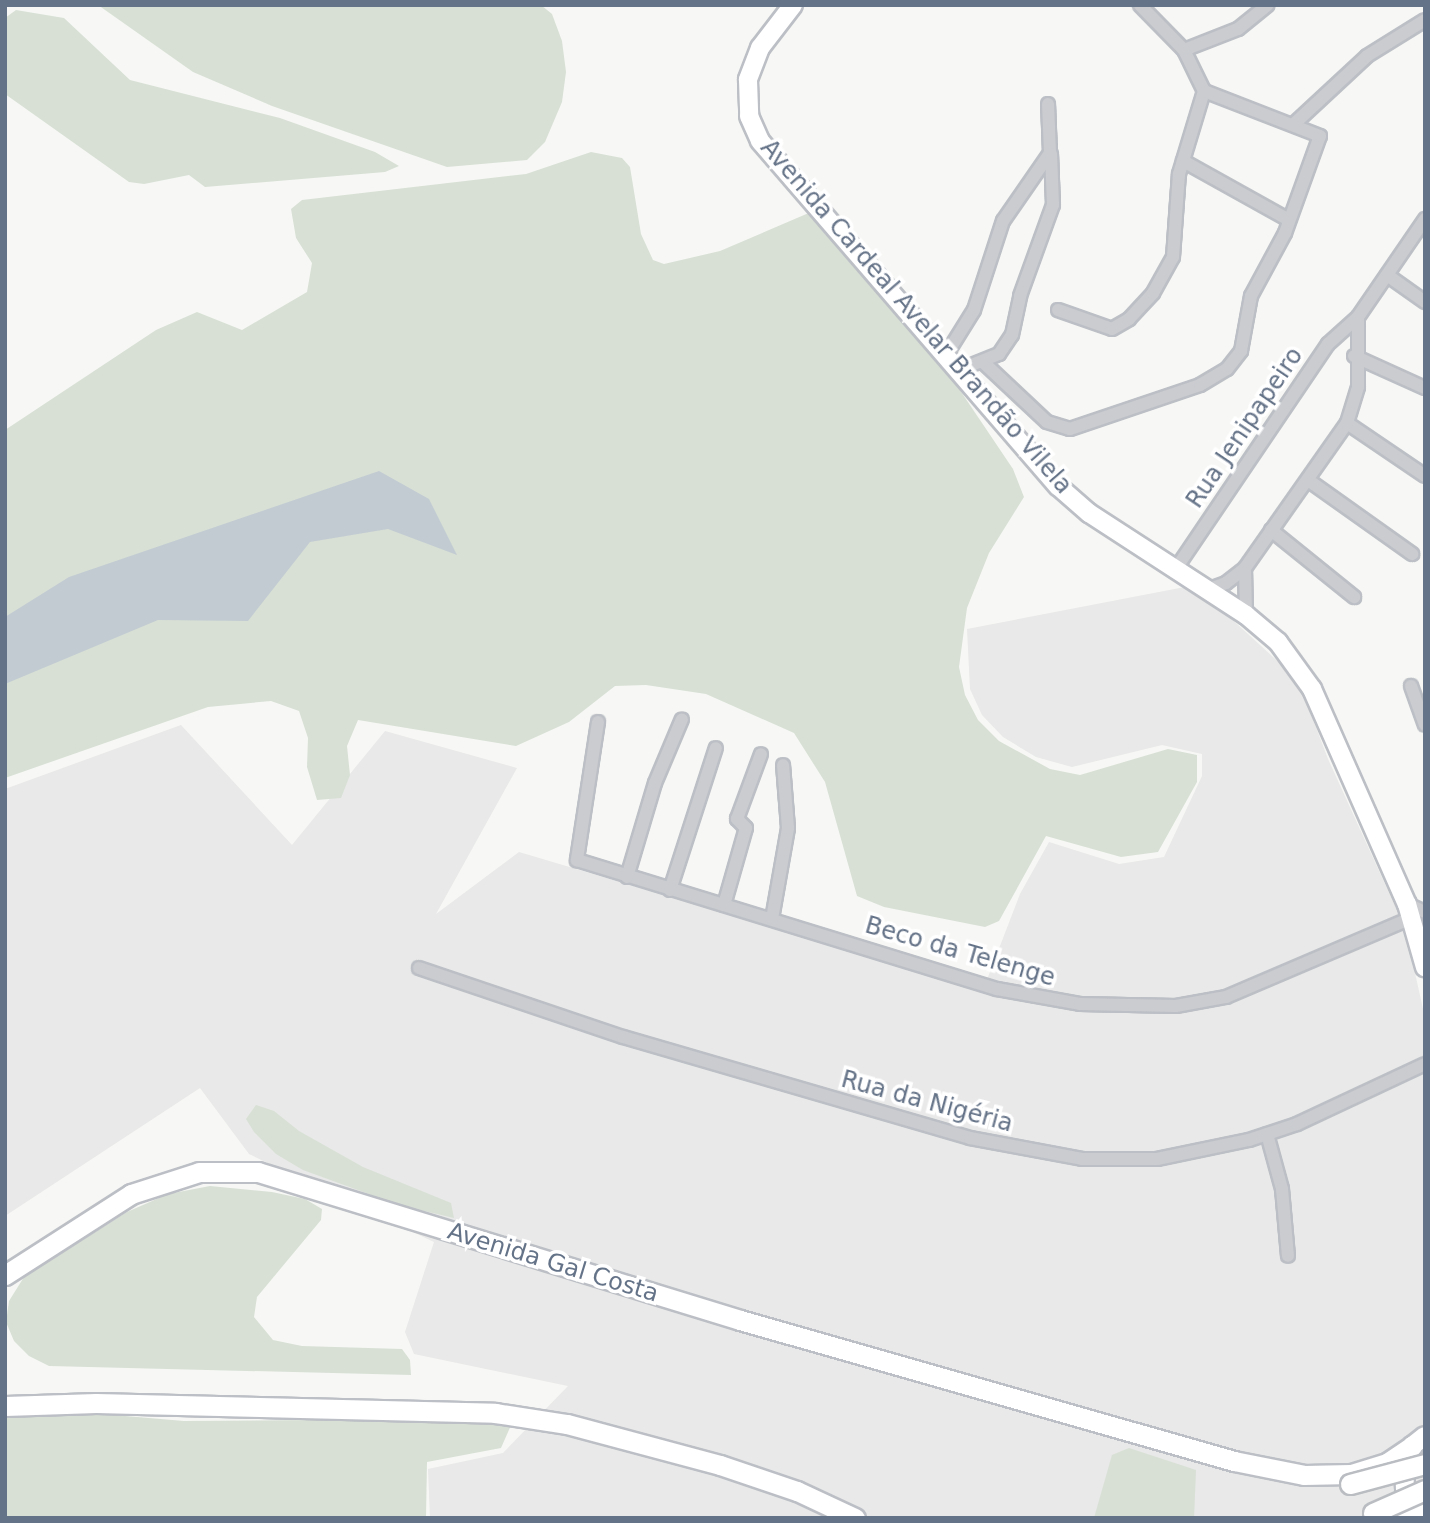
<!DOCTYPE html>
<meta charset="utf-8">
<style>
body{margin:0}
#map{position:relative;width:1430px;height:1523px;overflow:hidden;background:#f7f8f5;font-family:"DejaVu Sans",sans-serif}
div>[style]{position:absolute}
[style*='--x']{left:calc(var(--x)*1px);top:calc(var(--y)*1px);width:calc(var(--w)*1px);rotate:calc(var(--a)*1deg)}
.built>*{inset:0;background:#e8e9e8}
.green>*{inset:0;background:#d8e0d5}
.water>*{inset:0;background:#c2cbd2}
.roads{filter:drop-shadow(2px 0 #bcbfc5) drop-shadow(-2px 0 #bcbfc5) drop-shadow(0 2px #bcbfc5) drop-shadow(0 -2px #bcbfc5)}
.street>*{height:12px;margin:-6px;padding:0 6px;transform-origin:6px;border-radius:6px;background:#caccd0}
.secondary>*{height:18px;margin:-9px;padding:0 9px;transform-origin:9px;border-radius:9px;background:#fff}
.primary>*{height:19px;margin:-9.5px;padding:0 9.5px;transform-origin:9.5px;border-radius:9.5px;background:#fff}
.bridges{filter:drop-shadow(2px 0 #babdc2) drop-shadow(-2px 0 #babdc2) drop-shadow(0 2px #babdc2) drop-shadow(0 -2px #babdc2)}
.primary-bridge>*{height:19px;margin:-9.5px;padding:0 9.5px;transform-origin:9.5px;border-radius:9.5px;background:#fff}
span{translate:-50% -50%;white-space:nowrap;text-align:center;line-height:1.15;-webkit-text-stroke:7px #fff;paint-order:stroke}
.street-label{font-size:24px;color:#657388}
.frame{position:absolute;inset:0;border:7px solid #657388;pointer-events:none}
</style>
<div id="map">
<div class="built">
<div style="clip-path:polygon(1185px 587px,1212px 601px,1298px 680px,1328px 759px,1405px 928px,1425px 1018px,1425px 1518px,430px 1518px,428px 1469px,503px 1453px,568px 1386px,414px 1354px,405px 1332px,434px 1242px,249px 1154px,200px 1088px,5px 1216px,5px 789px,181px 725px,292px 845px,385px 731px,517px 768px,436px 914px,519px 852px,983px 990px,1020px 894px,1049px 842px,1119px 864px,1164px 857px,1202px 776px,1202px 754px,1162px 745px,1072px 767px,1036px 757px,1003px 737px,982px 715px,970px 689px,967px 629px)"></div>
</div>
<div class="green">
<div style="clip-path:polygon(98px 5px,541px 5px,552px 14px,562px 41px,566px 72px,562px 102px,545px 142px,527px 160px,447px 167px,272px 106px,193px 72px)"></div>
<div style="clip-path:polygon(16px 10px,64px 18px,130px 80px,280px 118px,375px 152px,399px 166px,385px 172px,205px 187px,189px 175px,144px 184px,129px 182px,5px 94px,5px 18px)"></div>
<div style="clip-path:polygon(591px 152px,622px 158px,630px 167px,641px 234px,653px 260px,664px 264px,720px 251px,811px 212px,945px 368px,1013px 469px,1024px 497px,989px 553px,967px 608px,959px 667px,965px 695px,978px 720px,999px 741px,1050px 769px,1080px 775px,1168px 749px,1197px 755px,1197px 782px,1158px 852px,1121px 857px,1046px 836px,999px 921px,985px 927px,884px 907px,857px 896px,825px 782px,794px 733px,706px 694px,646px 685px,615px 686px,569px 722px,516px 746px,358px 720px,347px 746px,350px 775px,341px 798px,317px 800px,307px 767px,308px 738px,299px 711px,271px 701px,208px 707px,5px 778px,5px 430px,156px 330px,197px 312px,242px 330px,307px 292px,312px 263px,296px 238px,291px 209px,302px 200px,526px 174px)"></div>
<div style="clip-path:polygon(256px 1105px,274px 1111px,299px 1131px,363px 1167px,451px 1203px,454px 1218px,399px 1205px,303px 1170px,276px 1154px,254px 1132px,246px 1119px)"></div>
<div style="clip-path:polygon(210px 1186px,272px 1192px,305px 1199px,322px 1209px,321px 1220px,257px 1297px,254px 1317px,273px 1340px,302px 1346px,402px 1349px,410px 1360px,411px 1375px,49px 1366px,29px 1356px,14px 1341px,6px 1322px,9px 1301px,24px 1277px,127px 1212px,168px 1194px)"></div>
<div style="clip-path:polygon(102px 1414px,184px 1421px,423px 1419px,512px 1423px,501px 1448px,427px 1462px,426px 1518px,5px 1518px,5px 1415px)"></div>
<div style="clip-path:polygon(1129px 1448px,1196px 1470px,1194px 1518px,1094px 1518px,1112px 1455px)"></div>
</div>
<div class="water">
<div style="clip-path:polygon(379px 471px,429px 499px,457px 555px,388px 529px,310px 542px,248px 621px,158px 620px,5px 684px,5px 617px,69px 577px)"></div>
</div>
<div class="roads">
<div class="street">
<div style="--x:1184;--y:50;--w:58;--a:-21.3"></div>
<div style="--x:1238;--y:29;--w:38;--a:-39"></div>
<div style="--x:1295;--y:123;--w:98;--a:-42.9"></div>
<div style="--x:1367;--y:56;--w:68;--a:-31.8"></div>
<div style="--x:1183;--y:161;--w:121;--a:29.1"></div>
<div style="--x:1387;--y:275;--w:47;--a:35.4"></div>
<div style="--x:1058;--y:310;--w:57;--a:19.4"></div>
<div style="--x:1112;--y:329;--w:20;--a:-30"></div>
<div style="--x:1129;--y:319;--w:35;--a:-47"></div>
<div style="--x:1153;--y:293;--w:41;--a:-60.9"></div>
<div style="--x:1173;--y:257;--w:83;--a:-85.9"></div>
<div style="--x:1179;--y:174;--w:87;--a:-73.2"></div>
<div style="--x:946;--y:355;--w:53;--a:-58.1"></div>
<div style="--x:974;--y:310;--w:94;--a:-72"></div>
<div style="--x:1003;--y:221;--w:83;--a:-55.3"></div>
<div style="--x:1050;--y:153;--w:49;--a:-92.3"></div>
<div style="--x:1354;--y:356;--w:78;--a:24.3"></div>
<div style="--x:984;--y:363;--w:86;--a:43.1"></div>
<div style="--x:1047;--y:422;--w:24;--a:17"></div>
<div style="--x:1070;--y:429;--w:137;--a:-18.7"></div>
<div style="--x:1200;--y:385;--w:31;--a:-31"></div>
<div style="--x:1227;--y:369;--w:23;--a:-52"></div>
<div style="--x:1241;--y:351;--w:56;--a:-79.7"></div>
<div style="--x:1251;--y:296;--w:72;--a:-61.6"></div>
<div style="--x:1285;--y:233;--w:103;--a:-70.2"></div>
<div style="--x:1320;--y:136;--w:124;--a:-158.8"></div>
<div style="--x:1204;--y:91;--w:46;--a:-116"></div>
<div style="--x:1184;--y:50;--w:63;--a:-134.4"></div>
<div style="--x:959;--y:370;--w:43;--a:-21.8"></div>
<div style="--x:999;--y:354;--w:23;--a:-56"></div>
<div style="--x:1012;--y:335;--w:40;--a:-78"></div>
<div style="--x:1020;--y:296;--w:97;--a:-70.1"></div>
<div style="--x:1053;--y:205;--w:51;--a:-92.2"></div>
<div style="--x:1347;--y:423;--w:94;--a:34.2"></div>
<div style="--x:1308;--y:480;--w:128;--a:35.4"></div>
<div style="--x:1271;--y:530;--w:107;--a:38.9"></div>
<div style="--x:1245;--y:568;--w:47;--a:88.8"></div>
<div style="--x:1175;--y:570;--w:273;--a:-55.9"></div>
<div style="--x:1328;--y:344;--w:40;--a:-42"></div>
<div style="--x:1207;--y:590;--w:20;--a:-20"></div>
<div style="--x:1226;--y:583;--w:24;--a:-38"></div>
<div style="--x:1245;--y:568;--w:177;--a:-54.9"></div>
<div style="--x:1347;--y:423;--w:38;--a:-73"></div>
<div style="--x:1358;--y:387;--w:70;--a:-90"></div>
<div style="--x:1358;--y:317;--w:119;--a:-55.6"></div>
<div style="--x:1411;--y:686;--w:41;--a:70.3"></div>
<div style="--x:598;--y:722;--w:140;--a:98.7"></div>
<div style="--x:577;--y:860;--w:439;--a:17.1"></div>
<div style="--x:997;--y:989;--w:84;--a:10.2"></div>
<div style="--x:1080;--y:1004;--w:96;--a:1.2"></div>
<div style="--x:1176;--y:1006;--w:51;--a:-10.2"></div>
<div style="--x:1226;--y:997;--w:201;--a:-23.1"></div>
<div style="--x:627;--y:877;--w:98;--a:-73.4"></div>
<div style="--x:655;--y:783;--w:69;--a:-67.1"></div>
<div style="--x:670;--y:890;--w:149;--a:-72.1"></div>
<div style="--x:1407;--y:904;--w:20;--a:24"></div>
<div style="--x:724;--y:905;--w:80;--a:-74.1"></div>
<div style="--x:746;--y:828;--w:13;--a:-135"></div>
<div style="--x:737;--y:819;--w:69;--a:-69.7"></div>
<div style="--x:772;--y:919;--w:92;--a:-80"></div>
<div style="--x:788;--y:828;--w:63;--a:-94.5"></div>
<div style="--x:419;--y:968;--w:215;--a:18.7"></div>
<div style="--x:623;--y:1037;--w:361;--a:16.2"></div>
<div style="--x:970;--y:1138;--w:114;--a:10.6"></div>
<div style="--x:1082;--y:1159;--w:75;--a:0"></div>
<div style="--x:1157;--y:1159;--w:94;--a:-11.7"></div>
<div style="--x:1249;--y:1140;--w:51;--a:-18.4"></div>
<div style="--x:1297;--y:1124;--w:141;--a:-25.1"></div>
<div style="--x:1267;--y:1134;--w:57;--a:74.7"></div>
<div style="--x:1282;--y:1189;--w:67;--a:84.9"></div>
</div>
<div class="secondary">
<div style="--x:793;--y:5;--w:54;--a:127.5"></div>
<div style="--x:760;--y:48;--w:34;--a:111"></div>
<div style="--x:748;--y:80;--w:36;--a:88"></div>
<div style="--x:749;--y:116;--w:27;--a:66"></div>
<div style="--x:760;--y:141;--w:456;--a:49.2"></div>
<div style="--x:1058;--y:486;--w:41;--a:41.1"></div>
<div style="--x:1089;--y:513;--w:187;--a:33"></div>
<div style="--x:1246;--y:615;--w:42;--a:40.2"></div>
<div style="--x:1278;--y:642;--w:58;--a:54.1"></div>
<div style="--x:1312;--y:689;--w:235;--a:66.2"></div>
<div style="--x:1407;--y:904;--w:66;--a:74.1"></div>
<div style="--x:1416;--y:1508;--w:21;--a:-121"></div>
<div style="--x:1405;--y:1490;--w:27;--a:-92"></div>
<div style="--x:1404;--y:1463;--w:19;--a:-65"></div>
<div style="--x:1412;--y:1446;--w:16;--a:-38"></div>
</div>
<div class="primary">
<div style="--x:5;--y:1275;--w:150;--a:-32.7"></div>
<div style="--x:131;--y:1194;--w:71;--a:-17.9"></div>
<div style="--x:199;--y:1172;--w:59;--a:0"></div>
<div style="--x:258;--y:1172;--w:504;--a:17.07"></div>
<div style="--x:740;--y:1320;--w:514;--a:15.93"></div>
<div style="--x:1234;--y:1461;--w:71;--a:11.3"></div>
<div style="--x:1304;--y:1475;--w:47;--a:-1.2"></div>
<div style="--x:1351;--y:1474;--w:38;--a:-17"></div>
<div style="--x:1387;--y:1463;--w:30;--a:-34"></div>
<div style="--x:5;--y:1406;--w:91;--a:-1.9"></div>
<div style="--x:96;--y:1403;--w:399;--a:1.4"></div>
<div style="--x:495;--y:1413;--w:73;--a:8.7"></div>
<div style="--x:567;--y:1424;--w:158;--a:15"></div>
<div style="--x:720;--y:1465;--w:81;--a:18.7"></div>
<div style="--x:797;--y:1491;--w:64;--a:25"></div>
<div style="--x:1402;--y:1518;--w:17;--a:-24"></div>
</div>
</div>
<div class="bridges">
<div class="primary-bridge">
<div style="--x:1350;--y:1484;--w:78;--a:-14.9"></div>
<div style="--x:1373;--y:1513;--w:57;--a:-23.9"></div>
</div>
</div>
<div class="street-label">
<span style="left:916px;top:317px;rotate:49deg">Avenida Cardeal Avelar Brandão Vilela</span>
<span style="left:1245px;top:428px;rotate:-56deg">Rua Jenipapeiro</span>
<span style="left:960px;top:952px;rotate:16deg">Beco da Telenge</span>
<span style="left:927px;top:1102px;rotate:15deg">Rua da Nigéria</span>
<span style="left:553px;top:1263px;rotate:17deg">Avenida Gal Costa</span>
</div>
<div class="frame"></div>
</div>
